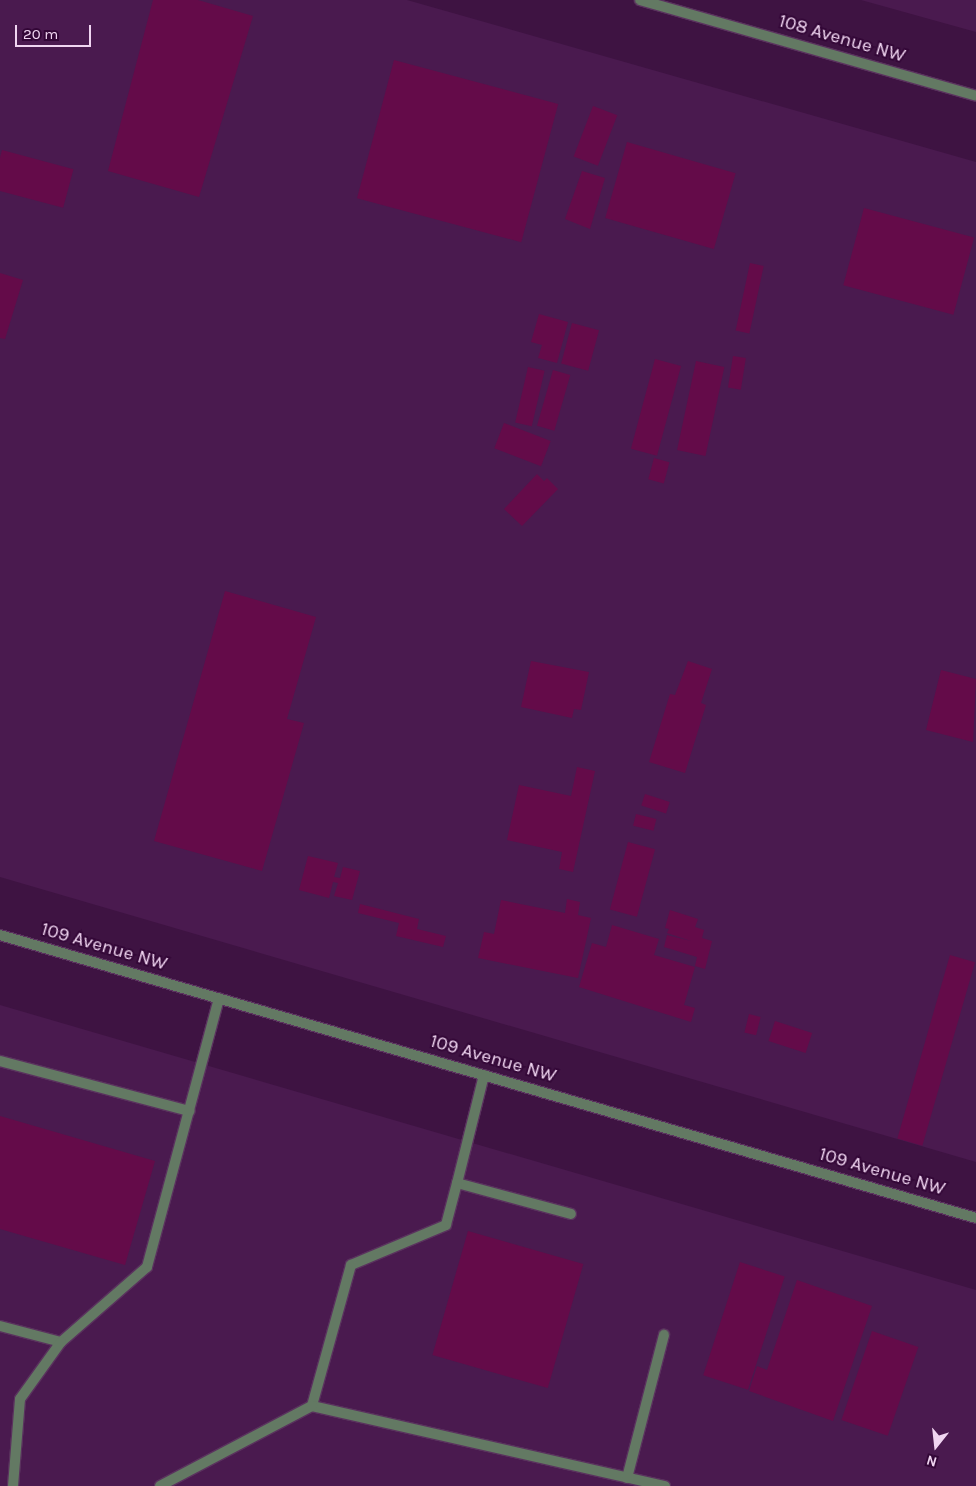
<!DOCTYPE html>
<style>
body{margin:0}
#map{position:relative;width:976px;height:1486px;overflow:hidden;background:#3e1342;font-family:Karla,sans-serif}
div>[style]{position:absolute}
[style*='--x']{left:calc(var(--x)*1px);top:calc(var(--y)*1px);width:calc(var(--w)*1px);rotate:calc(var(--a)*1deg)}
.built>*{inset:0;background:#4a1a4f}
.building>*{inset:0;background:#640b49;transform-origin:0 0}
.roads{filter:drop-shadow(1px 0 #5a325e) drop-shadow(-1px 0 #5a325e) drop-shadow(0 1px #5a325e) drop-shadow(0 -1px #5a325e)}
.lane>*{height:10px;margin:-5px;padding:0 5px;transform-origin:5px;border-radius:5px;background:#637963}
.street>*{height:10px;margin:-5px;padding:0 5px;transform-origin:5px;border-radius:5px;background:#637963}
span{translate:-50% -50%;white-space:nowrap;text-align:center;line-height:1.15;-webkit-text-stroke:4px #330737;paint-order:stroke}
.street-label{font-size:19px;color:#f0d5f1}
.north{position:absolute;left:911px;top:1421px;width:50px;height:50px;-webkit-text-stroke:4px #330737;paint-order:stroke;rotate:196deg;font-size:14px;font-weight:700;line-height:20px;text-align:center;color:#f0d5f1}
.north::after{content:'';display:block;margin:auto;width:18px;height:22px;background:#f0d5f1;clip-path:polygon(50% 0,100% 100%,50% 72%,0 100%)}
.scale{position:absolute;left:15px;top:25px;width:76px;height:22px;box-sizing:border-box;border:2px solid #f0d5f1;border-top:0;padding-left:6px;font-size:15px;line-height:18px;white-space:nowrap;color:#f0d5f1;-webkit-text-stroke:4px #330737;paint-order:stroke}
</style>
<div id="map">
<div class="built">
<div style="clip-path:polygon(0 0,407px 0,976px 162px,976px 1162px,0 877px)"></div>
<div style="clip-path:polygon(861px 0,976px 0,976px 32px)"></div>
<div style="clip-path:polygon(0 1005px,976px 1290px,976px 1486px,0 1486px)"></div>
</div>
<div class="building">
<div style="clip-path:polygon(153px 0,198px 0,253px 16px,199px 197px,108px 171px)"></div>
<div style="left:394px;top:60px;width:170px;height:143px;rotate:15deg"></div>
<div style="left:593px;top:106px;width:26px;height:54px;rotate:21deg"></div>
<div style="left:627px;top:142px;width:113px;height:79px;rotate:16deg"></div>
<div style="left:2px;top:150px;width:74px;height:40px;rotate:15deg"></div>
<div style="clip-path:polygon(582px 171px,605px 178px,590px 229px,565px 219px)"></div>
<div style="left:864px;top:208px;width:114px;height:80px;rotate:15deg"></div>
<div style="left:750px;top:263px;width:14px;height:69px;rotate:12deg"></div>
<div style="clip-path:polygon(0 273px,23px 280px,5px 339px,0 338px)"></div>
<div style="clip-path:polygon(539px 314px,568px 322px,557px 363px,538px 358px,542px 345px,531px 342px)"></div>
<div style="left:572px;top:323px;width:28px;height:42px;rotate:15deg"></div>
<div style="left:733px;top:356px;width:13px;height:32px;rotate:9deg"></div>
<div style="left:655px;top:359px;width:27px;height:93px;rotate:15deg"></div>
<div style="left:696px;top:361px;width:29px;height:91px;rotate:12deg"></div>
<div style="left:528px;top:367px;width:17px;height:57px;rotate:13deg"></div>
<div style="left:553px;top:370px;width:18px;height:58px;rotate:16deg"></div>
<div style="left:504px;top:423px;width:50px;height:27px;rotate:21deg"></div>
<div style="left:654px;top:458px;width:16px;height:22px;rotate:15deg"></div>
<div style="clip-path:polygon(537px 474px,544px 481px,547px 478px,558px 489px,522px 526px,504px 509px)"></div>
<div style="clip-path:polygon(225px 591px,316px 617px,287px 719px,304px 723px,262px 871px,154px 841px)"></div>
<div style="clip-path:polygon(531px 661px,589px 672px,581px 710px,574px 709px,572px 718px,521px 707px)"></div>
<div style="clip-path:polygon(688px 661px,712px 669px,701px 703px,706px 705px,685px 773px,649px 762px,670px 694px,675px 695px)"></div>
<div style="clip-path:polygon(941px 670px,976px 679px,973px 742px,926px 730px)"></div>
<div style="clip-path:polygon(577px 767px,595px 771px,573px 872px,559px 869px,562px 852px,507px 840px,519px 785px,571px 796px)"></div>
<div style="left:645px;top:794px;width:26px;height:12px;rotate:18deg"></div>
<div style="left:636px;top:814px;width:21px;height:12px;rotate:14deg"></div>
<div style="left:628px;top:842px;width:28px;height:70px;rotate:15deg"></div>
<div style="clip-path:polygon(308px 856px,338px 863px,334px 877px,340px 878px,343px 867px,360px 871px,352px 900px,334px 896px,338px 883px,333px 882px,329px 898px,299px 890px)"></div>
<div style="clip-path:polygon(567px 899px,580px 902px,578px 915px,591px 918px,578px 978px,478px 958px,484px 932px,494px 934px,501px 900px,565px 913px)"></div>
<div style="clip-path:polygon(360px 904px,419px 919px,417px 929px,446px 936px,443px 947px,396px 936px,399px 923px,358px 913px)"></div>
<div style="clip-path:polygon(670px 910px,698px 919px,695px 927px,704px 930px,702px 938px,712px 941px,705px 969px,695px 966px,697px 957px,664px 947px,667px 935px,691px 941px,667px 933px,669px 929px,665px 928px)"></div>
<div style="clip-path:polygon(612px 925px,659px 939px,654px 955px,695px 967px,684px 1005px,695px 1008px,691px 1022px,579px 987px,592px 943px,606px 947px)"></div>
<div style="left:950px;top:955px;width:26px;height:191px;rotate:16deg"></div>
<div style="left:749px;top:1014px;width:12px;height:19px;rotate:14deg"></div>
<div style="left:775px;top:1021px;width:39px;height:21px;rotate:18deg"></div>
<div style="clip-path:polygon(0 1116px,155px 1161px,125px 1265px,0 1229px)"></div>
<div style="left:468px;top:1231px;width:120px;height:129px;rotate:16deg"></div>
<div style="left:740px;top:1262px;width:47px;height:119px;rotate:18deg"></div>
<div style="clip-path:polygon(797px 1280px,872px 1306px,833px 1421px,749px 1391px,757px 1366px,767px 1370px)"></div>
<div style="left:872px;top:1331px;width:49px;height:94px;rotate:19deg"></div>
</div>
<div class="roads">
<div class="lane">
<div style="--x:0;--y:1061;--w:196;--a:14.8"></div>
<div style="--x:484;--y:1075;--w:111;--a:104"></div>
<div style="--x:457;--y:1183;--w:118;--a:15.2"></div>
<div style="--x:457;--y:1183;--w:43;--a:104.7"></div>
<div style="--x:446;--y:1225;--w:103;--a:157.2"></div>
<div style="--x:351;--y:1265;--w:146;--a:105.5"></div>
<div style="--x:312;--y:1406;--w:362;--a:12.8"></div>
<div style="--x:0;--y:1326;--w:63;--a:14.7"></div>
<div style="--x:61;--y:1342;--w:114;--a:-41.1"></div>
<div style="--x:147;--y:1267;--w:278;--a:-75"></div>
<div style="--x:627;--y:1478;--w:148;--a:-75.5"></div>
<div style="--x:13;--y:1486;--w:87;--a:-85.4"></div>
<div style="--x:20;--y:1399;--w:70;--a:-54.3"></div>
<div style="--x:160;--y:1486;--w:172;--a:-27.8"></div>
</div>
<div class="street">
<div style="--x:640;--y:0;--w:349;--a:15.9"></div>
<div style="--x:0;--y:935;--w:1016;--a:16.17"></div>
</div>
</div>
<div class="street-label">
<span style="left:842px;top:39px;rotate:16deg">108 Avenue NW</span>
<span style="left:104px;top:947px;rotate:16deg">109 Avenue NW</span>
<span style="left:493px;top:1059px;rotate:16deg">109 Avenue NW</span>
<span style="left:882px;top:1172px;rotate:16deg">109 Avenue NW</span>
</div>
<div class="north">N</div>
<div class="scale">20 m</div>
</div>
